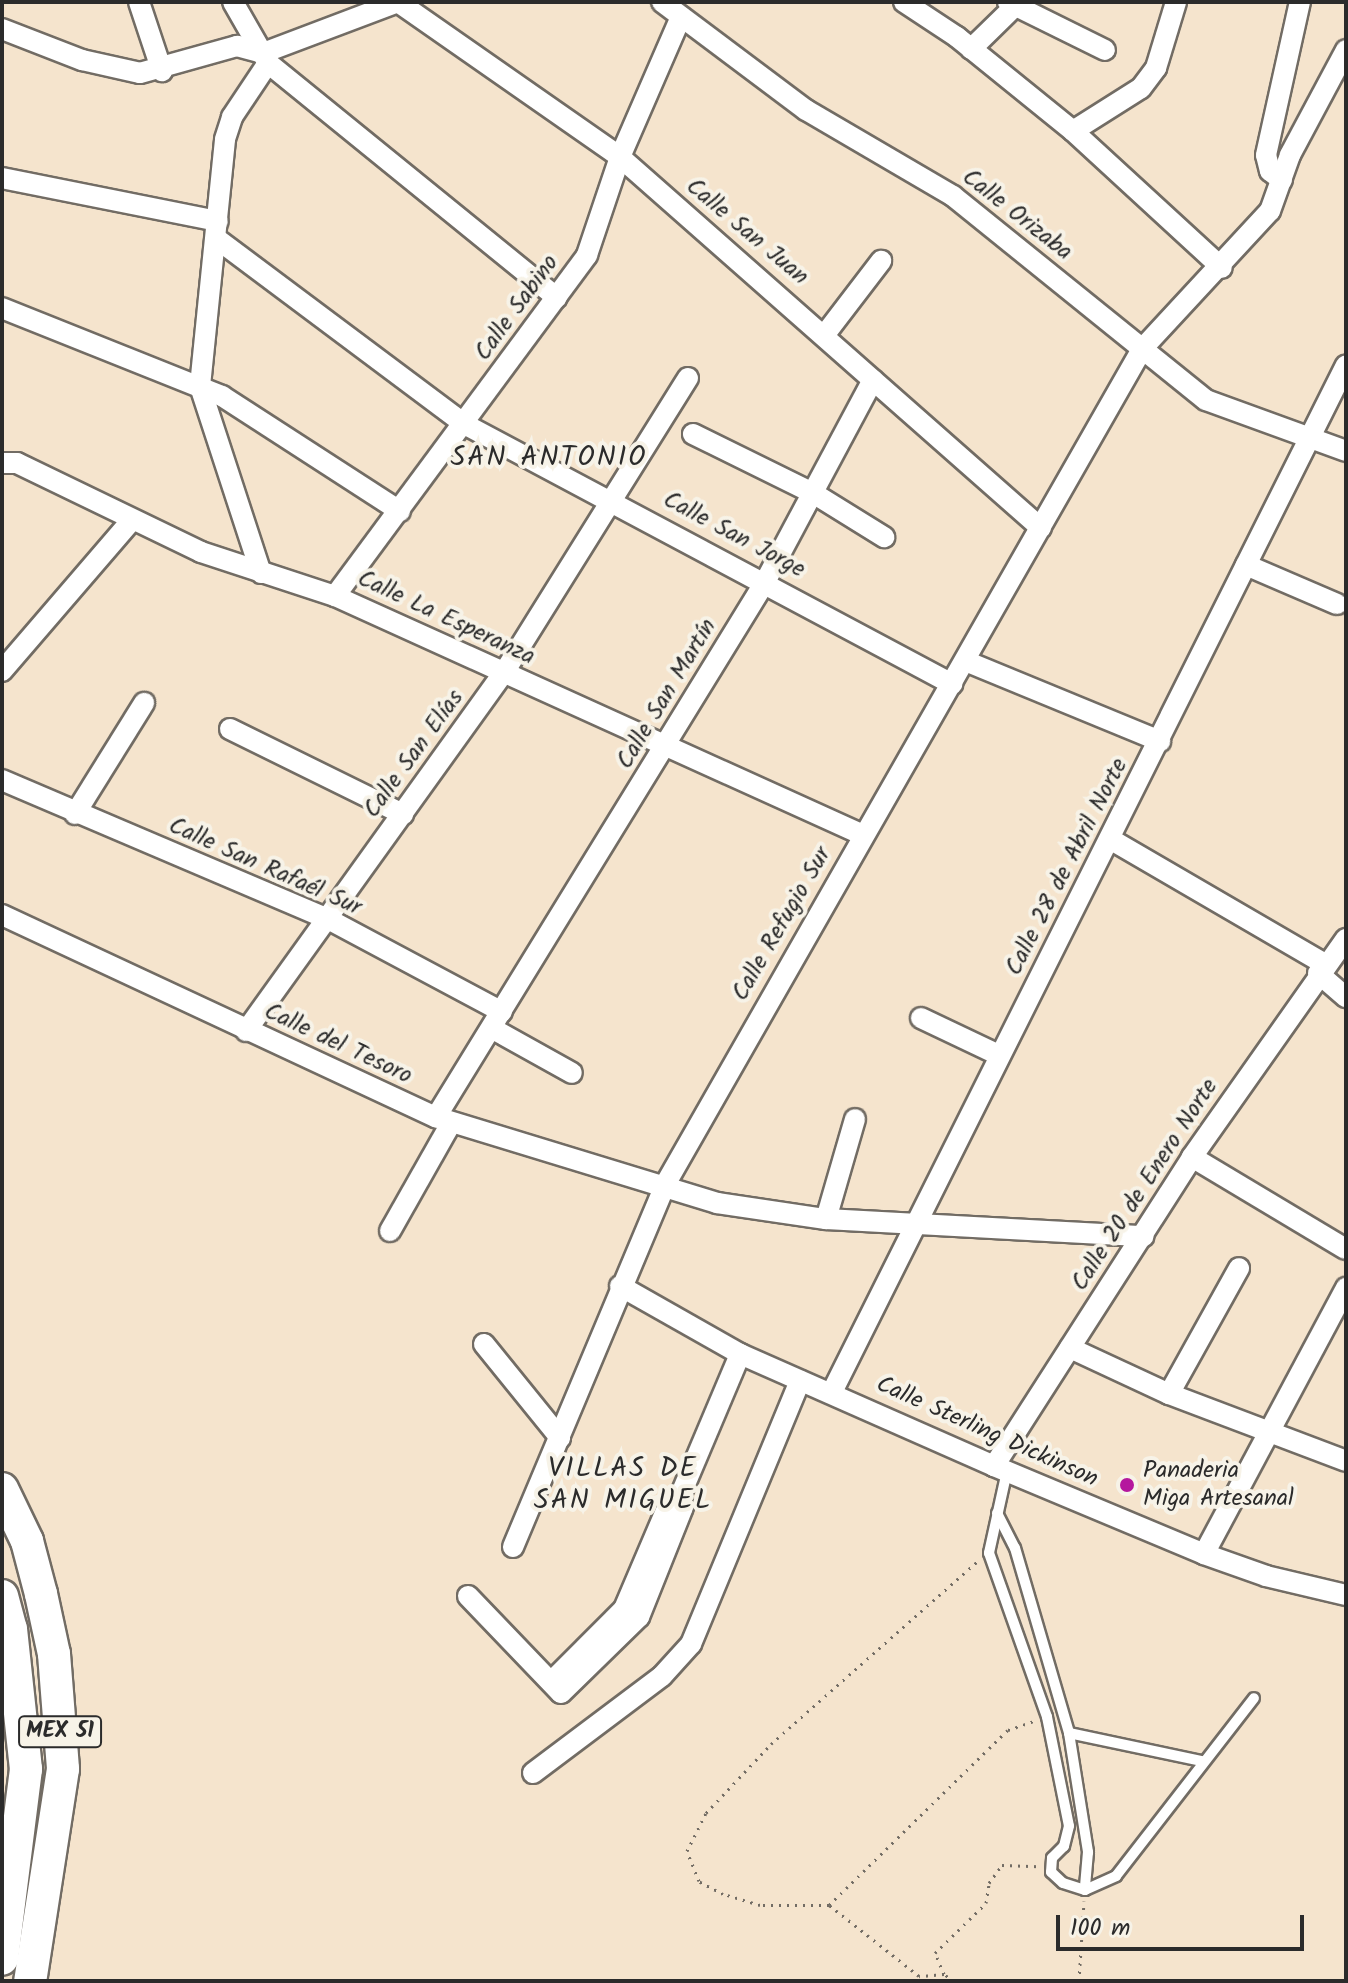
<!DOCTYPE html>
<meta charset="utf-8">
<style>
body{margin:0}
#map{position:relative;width:1348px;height:1983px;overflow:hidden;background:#f5e4cd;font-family:Kalam,sans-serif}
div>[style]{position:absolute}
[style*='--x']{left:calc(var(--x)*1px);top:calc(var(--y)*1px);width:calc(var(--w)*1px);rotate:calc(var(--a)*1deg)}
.path>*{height:3px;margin-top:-1.5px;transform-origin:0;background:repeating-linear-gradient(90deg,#726c64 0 2px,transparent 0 8px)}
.roads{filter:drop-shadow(2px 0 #726c64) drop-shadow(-2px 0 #726c64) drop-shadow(0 2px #726c64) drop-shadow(0 -2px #726c64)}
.service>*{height:10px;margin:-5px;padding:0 5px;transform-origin:5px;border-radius:5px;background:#fff}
.minor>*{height:20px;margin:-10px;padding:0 10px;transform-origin:10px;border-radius:10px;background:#fff}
.primary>*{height:32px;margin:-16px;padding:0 16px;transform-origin:16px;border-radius:16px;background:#fff}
.dots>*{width:22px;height:22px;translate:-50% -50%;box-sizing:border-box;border:4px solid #f7f3e8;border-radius:50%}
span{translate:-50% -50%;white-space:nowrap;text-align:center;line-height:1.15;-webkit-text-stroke:8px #f7f3e8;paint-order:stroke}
.shield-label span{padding:2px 6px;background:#f7f3e8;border:2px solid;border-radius:6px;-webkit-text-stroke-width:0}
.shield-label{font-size:22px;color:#2b2b2b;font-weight:700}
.street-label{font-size:24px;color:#2b2b2b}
.poi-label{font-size:24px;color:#2b2b2b}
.left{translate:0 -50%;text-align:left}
.quarter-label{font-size:28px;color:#2b2b2b;letter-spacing:2px}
.frame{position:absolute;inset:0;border:4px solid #2b2b2b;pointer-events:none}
.scale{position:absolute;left:1056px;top:1915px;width:248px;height:36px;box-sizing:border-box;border:4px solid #2b2b2b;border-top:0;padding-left:10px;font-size:24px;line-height:28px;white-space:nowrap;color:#2b2b2b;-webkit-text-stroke:6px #f7f3e8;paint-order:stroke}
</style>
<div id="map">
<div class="path">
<div style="--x:829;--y:1905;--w:250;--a:-44.4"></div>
<div style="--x:1008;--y:1730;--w:31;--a:-19"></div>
<div style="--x:944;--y:1974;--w:23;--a:-113"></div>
<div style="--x:935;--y:1953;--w:71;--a:-44.4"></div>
<div style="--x:986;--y:1903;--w:20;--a:-81"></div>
<div style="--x:989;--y:1883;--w:22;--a:-54"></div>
<div style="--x:1002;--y:1865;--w:36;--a:2"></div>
<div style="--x:954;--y:1981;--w:12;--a:-145"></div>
<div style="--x:944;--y:1974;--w:25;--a:175"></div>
<div style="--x:919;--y:1976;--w:115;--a:-141.7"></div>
<div style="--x:829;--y:1905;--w:69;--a:180"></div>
<div style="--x:760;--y:1905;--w:39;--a:-163"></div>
<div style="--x:723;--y:1894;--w:27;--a:-152"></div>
<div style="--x:699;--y:1881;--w:32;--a:-112"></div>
<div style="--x:687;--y:1851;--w:42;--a:-63.4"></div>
<div style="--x:706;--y:1813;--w:95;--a:-46.7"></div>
<div style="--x:771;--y:1744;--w:276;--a:-41.5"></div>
<div style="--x:1079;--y:1981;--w:80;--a:-86.4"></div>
</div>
<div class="roads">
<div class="service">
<div style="--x:1007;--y:1471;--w:84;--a:102.4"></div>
<div style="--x:989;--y:1553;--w:174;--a:70.5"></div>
<div style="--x:1047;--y:1717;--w:111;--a:78.6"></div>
<div style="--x:1069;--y:1826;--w:21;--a:104"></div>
<div style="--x:1064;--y:1846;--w:17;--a:135"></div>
<div style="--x:1052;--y:1858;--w:14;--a:94"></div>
<div style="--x:1051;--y:1872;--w:16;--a:43"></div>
<div style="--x:1063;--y:1883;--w:23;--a:18"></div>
<div style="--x:997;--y:1513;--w:39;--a:63"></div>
<div style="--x:1015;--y:1548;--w:193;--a:73.7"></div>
<div style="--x:1069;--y:1733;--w:121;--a:80.9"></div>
<div style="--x:1088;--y:1852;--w:38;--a:95"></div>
<div style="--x:1069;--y:1733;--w:136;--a:11.9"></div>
<div style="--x:1085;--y:1890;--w:34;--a:-24"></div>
<div style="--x:1116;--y:1876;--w:225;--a:-52.2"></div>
</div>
<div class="minor">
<div style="--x:139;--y:2;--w:73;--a:71.6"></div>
<div style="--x:233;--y:2;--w:70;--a:60.2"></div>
<div style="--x:268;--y:63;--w:372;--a:39.1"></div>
<div style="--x:398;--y:2;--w:271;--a:34.9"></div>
<div style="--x:620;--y:157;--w:561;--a:41.39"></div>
<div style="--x:662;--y:2;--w:180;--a:36.9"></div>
<div style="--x:806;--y:110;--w:170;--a:30.3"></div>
<div style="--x:953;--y:196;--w:325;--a:38.9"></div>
<div style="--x:1206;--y:400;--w:149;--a:20"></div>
<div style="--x:904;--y:2;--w:64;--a:33.4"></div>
<div style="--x:957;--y:37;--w:149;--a:39"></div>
<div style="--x:1073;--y:131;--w:202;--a:42.6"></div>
<div style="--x:1008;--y:2;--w:108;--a:26.3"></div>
<div style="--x:2;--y:29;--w:86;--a:21.2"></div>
<div style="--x:82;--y:60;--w:59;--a:12.6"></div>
<div style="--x:140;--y:73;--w:101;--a:-15.6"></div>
<div style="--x:237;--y:46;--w:27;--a:15"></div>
<div style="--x:263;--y:53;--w:144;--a:-20.7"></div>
<div style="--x:971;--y:49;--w:62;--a:-44.3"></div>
<div style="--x:1073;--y:131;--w:80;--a:-32.3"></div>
<div style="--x:1141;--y:88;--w:25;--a:-53"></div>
<div style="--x:1156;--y:68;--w:69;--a:-73.1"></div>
<div style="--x:2;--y:178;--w:220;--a:11.3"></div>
<div style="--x:1282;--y:180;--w:15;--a:-143"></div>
<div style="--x:1270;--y:171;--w:16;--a:-104"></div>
<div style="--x:1266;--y:155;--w:157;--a:-77.5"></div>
<div style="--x:217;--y:239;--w:311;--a:36.8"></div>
<div style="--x:466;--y:425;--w:551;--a:28.05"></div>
<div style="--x:2;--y:308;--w:237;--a:21.8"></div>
<div style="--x:222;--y:396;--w:212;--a:32.9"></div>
<div style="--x:826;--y:333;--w:91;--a:-52.6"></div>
<div style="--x:693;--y:434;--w:134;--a:26.2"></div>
<div style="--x:813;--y:493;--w:84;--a:31.8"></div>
<div style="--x:2;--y:463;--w:15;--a:0"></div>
<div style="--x:17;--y:463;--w:204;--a:25.8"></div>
<div style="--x:201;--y:552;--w:141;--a:18.2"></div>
<div style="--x:335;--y:596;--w:580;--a:24.35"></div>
<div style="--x:1246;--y:565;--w:99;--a:23.2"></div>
<div style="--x:261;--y:573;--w:197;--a:-108.1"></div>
<div style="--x:200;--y:386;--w:248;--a:-84.2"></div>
<div style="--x:225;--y:139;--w:23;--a:-72"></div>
<div style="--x:232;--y:117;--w:65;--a:-56.3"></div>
<div style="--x:335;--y:596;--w:424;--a:-53.5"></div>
<div style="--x:587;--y:255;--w:103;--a:-71.4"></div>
<div style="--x:620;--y:157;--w:153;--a:-66.5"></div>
<div style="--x:968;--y:662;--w:208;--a:22.4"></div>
<div style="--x:2;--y:671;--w:198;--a:-49.3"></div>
<div style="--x:230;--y:729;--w:193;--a:26.2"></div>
<div style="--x:2;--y:780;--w:354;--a:23.1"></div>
<div style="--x:328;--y:919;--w:197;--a:28.1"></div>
<div style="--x:75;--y:814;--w:131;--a:-58.1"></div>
<div style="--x:1110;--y:839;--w:249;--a:30.2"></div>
<div style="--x:2;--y:915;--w:479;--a:25"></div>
<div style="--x:436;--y:1117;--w:294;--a:17"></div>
<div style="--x:717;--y:1203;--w:110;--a:8.4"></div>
<div style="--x:826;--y:1219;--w:318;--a:3.1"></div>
<div style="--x:1318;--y:973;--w:37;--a:41"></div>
<div style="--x:921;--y:1018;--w:86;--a:25.4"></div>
<div style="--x:493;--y:1029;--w:90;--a:29.1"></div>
<div style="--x:246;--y:1031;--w:440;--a:-54.3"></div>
<div style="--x:503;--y:674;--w:349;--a:-58"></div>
<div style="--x:436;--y:1117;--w:628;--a:-58.41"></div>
<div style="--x:765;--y:582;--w:229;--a:-61.9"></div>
<div style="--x:1192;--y:1157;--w:179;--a:30.9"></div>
<div style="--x:826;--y:1219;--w:104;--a:-73.8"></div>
<div style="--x:390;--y:1231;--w:124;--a:-60.5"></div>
<div style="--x:620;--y:1286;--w:138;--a:29.5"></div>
<div style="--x:740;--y:1354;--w:278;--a:23.8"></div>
<div style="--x:994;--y:1466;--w:228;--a:22.7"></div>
<div style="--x:1204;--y:1554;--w:66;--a:19.5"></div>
<div style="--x:1266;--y:1576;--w:82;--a:13.4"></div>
<div style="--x:484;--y:1344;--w:121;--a:51"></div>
<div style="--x:1070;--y:1348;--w:109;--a:24.9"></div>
<div style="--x:1169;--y:1394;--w:189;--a:20.7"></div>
<div style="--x:832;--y:1392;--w:1148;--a:-63.41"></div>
<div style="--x:1169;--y:1394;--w:144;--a:-60.9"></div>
<div style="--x:994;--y:1466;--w:367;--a:-57.3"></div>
<div style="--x:1192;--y:1157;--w:267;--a:-54.8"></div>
<div style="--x:513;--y:1547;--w:395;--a:-67.2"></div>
<div style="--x:666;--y:1183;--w:960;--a:-60.28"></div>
<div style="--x:1142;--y:349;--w:188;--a:-47.2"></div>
<div style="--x:1270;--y:211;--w:59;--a:-70.3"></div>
<div style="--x:1290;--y:155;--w:119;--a:-61.9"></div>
<div style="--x:1204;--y:1554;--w:302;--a:-61.9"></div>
<div style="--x:468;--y:1596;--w:134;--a:46.2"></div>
<div style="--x:561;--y:1693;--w:109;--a:-44.3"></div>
<div style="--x:639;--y:1617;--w:118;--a:-68.2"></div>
<div style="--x:683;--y:1507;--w:13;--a:-99"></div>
<div style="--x:681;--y:1494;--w:152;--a:-67.1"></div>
<div style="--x:551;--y:1682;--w:103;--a:-45"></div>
<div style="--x:624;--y:1609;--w:117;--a:-66.9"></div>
<div style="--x:670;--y:1501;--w:13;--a:-32"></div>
<div style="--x:533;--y:1773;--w:161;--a:-36.9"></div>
<div style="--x:662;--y:1676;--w:43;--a:-47.8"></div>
<div style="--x:691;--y:1644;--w:285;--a:-67.5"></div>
</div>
<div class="primary">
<div style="--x:2;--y:1489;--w:58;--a:64.3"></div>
<div style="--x:27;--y:1541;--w:55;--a:75.2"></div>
<div style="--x:41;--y:1594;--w:61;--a:77.8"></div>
<div style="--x:54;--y:1654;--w:115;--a:85.5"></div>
<div style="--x:63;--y:1769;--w:215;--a:98.8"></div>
<div style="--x:2;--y:1596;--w:34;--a:75"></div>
<div style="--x:11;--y:1629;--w:141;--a:83.9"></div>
<div style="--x:26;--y:1769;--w:191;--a:97.2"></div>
</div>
</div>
<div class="dots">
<div style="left:1127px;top:1485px;background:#b5179e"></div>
</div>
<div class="shield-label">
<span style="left:60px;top:1732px">MEX 51</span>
</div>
<div class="street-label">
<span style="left:1017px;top:215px;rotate:38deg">Calle Orizaba</span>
<span style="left:747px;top:232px;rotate:40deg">Calle San Juan</span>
<span style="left:517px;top:308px;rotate:-54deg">Calle Sabino</span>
<span style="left:734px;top:535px;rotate:28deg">Calle San Jorge</span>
<span style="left:446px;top:618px;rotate:25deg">Calle La Esperanza</span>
<span style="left:667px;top:694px;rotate:-59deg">Calle San Martín</span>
<span style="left:414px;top:754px;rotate:-54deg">Calle San Elías</span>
<span style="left:265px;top:867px;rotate:24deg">Calle San Rafaél Sur</span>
<span style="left:1067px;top:867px;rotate:-63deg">Calle 28 de Abril Norte</span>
<span style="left:782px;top:924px;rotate:-60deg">Calle Refugio Sur</span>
<span style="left:338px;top:1044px;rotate:25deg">Calle del Tesoro</span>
<span style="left:1145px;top:1185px;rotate:-57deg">Calle 20 de Enero Norte</span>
<span style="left:987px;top:1432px;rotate:24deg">Calle Sterling Dickinson</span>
</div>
<div class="poi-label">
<span class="left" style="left:1143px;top:1485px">Panaderia<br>Miga Artesanal</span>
</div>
<div class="quarter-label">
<span style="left:549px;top:458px">SAN ANTONIO</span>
<span style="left:623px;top:1485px">VILLAS DE<br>SAN MIGUEL</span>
</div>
<div class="frame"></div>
<div class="scale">100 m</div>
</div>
